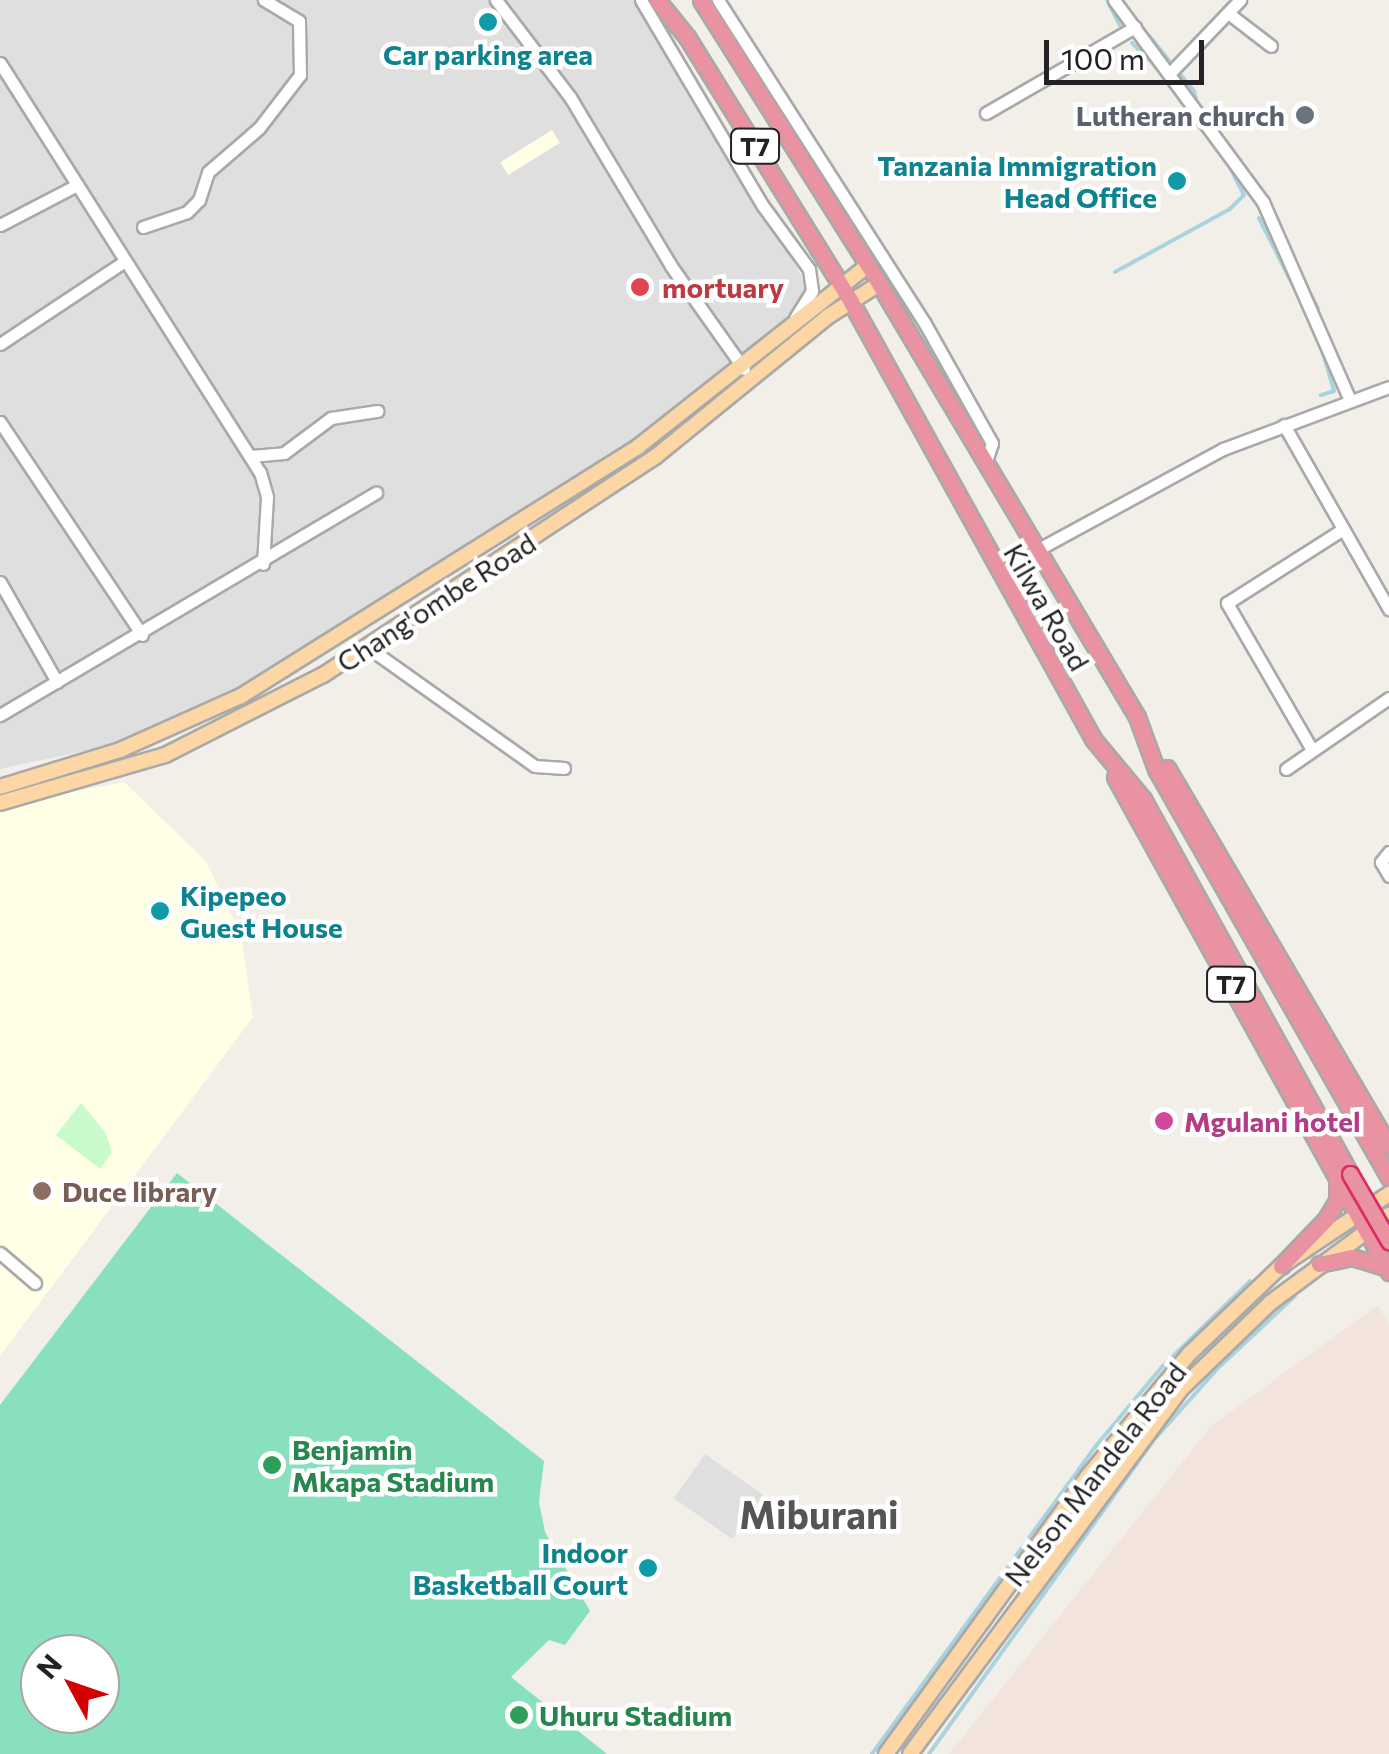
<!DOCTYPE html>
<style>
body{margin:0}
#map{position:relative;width:1389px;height:1754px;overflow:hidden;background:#f2efe9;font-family:Commissioner,sans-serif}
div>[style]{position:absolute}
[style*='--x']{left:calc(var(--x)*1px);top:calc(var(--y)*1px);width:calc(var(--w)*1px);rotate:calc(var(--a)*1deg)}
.residential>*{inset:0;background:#e0dfdf;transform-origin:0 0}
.education>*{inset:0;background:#ffffe5;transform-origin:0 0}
.military>*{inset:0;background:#f3e3dd}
.park>*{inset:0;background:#c8facc}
.pitch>*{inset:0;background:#88e0be}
.stream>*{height:4px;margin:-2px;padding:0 2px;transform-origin:2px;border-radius:2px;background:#aad3df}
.roads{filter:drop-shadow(2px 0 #a9a9a9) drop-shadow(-2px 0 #a9a9a9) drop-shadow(0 2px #a9a9a9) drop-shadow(0 -2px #a9a9a9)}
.minor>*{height:11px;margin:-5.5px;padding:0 5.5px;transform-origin:5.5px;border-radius:5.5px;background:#fff}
.major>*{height:14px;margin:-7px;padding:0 7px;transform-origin:7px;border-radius:7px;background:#fcd6a4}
.highway>*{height:15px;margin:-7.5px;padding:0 7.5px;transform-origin:7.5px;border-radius:7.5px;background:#e892a2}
.bridges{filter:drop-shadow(2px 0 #dc2a67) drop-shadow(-2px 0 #dc2a67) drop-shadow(0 2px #dc2a67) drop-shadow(0 -2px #dc2a67)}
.highway-bridge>*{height:15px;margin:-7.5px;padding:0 7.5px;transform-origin:7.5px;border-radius:7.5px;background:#e892a2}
.dots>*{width:28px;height:28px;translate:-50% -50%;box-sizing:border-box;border:5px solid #fff;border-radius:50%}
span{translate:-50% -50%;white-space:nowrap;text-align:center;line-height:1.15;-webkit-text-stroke:9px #fff;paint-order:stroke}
.shield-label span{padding:2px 8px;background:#fff;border:2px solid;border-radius:8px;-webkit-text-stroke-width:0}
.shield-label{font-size:25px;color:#222;font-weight:700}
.culture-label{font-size:28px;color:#0d838f;font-weight:700}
.right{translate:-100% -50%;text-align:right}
.left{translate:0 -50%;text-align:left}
.worship-label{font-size:28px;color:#5b616d;font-weight:700}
.health-label{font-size:28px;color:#be3a42;font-weight:700}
.street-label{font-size:28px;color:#222}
.hotel-label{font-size:28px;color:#b23c85;font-weight:700}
.education-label{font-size:28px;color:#785e54;font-weight:700}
.leisure-label{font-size:28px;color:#27864d;font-weight:700}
.district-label{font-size:38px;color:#555;font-weight:700}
.north{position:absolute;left:20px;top:1634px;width:100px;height:100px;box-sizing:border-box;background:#fff;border:2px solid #a7a7a7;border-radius:50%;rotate:310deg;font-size:28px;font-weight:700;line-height:40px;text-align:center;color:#222}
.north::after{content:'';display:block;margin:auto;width:35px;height:45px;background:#d40000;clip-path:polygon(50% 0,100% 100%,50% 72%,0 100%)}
.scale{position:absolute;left:1044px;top:40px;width:160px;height:45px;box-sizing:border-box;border:5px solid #222;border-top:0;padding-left:12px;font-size:30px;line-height:35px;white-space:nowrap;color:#222;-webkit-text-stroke:8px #fff;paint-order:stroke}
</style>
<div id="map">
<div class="residential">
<div style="clip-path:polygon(0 0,635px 0,809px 288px,768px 345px,679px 426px,407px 592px,206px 705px,117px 744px,0 769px)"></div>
<div style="left:705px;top:1454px;width:71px;height:54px;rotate:35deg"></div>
</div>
<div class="education">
<div style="left:552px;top:130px;width:15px;height:61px;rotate:58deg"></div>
<div style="clip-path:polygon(124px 782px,206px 861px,241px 935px,253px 1017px,0 1356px,0 806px)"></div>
</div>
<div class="military">
<div style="clip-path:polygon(1378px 1305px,1389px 1325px,1389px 1754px,949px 1754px,1212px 1425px)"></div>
</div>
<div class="park">
<div style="clip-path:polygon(81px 1103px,105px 1132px,112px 1152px,100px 1169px,56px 1135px)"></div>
</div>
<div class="pitch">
<div style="clip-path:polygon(evenodd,177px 1173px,544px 1461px,539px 1502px,545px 1532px,590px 1611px,565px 1645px,549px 1640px,511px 1677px,607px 1754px,0 1754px,0 1405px,177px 1173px,40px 1654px,100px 1654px,100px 1714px,40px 1714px,40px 1654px)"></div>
</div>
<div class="stream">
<div style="--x:1107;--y:0;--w:28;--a:63"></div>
<div style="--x:1132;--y:15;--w:98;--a:50.8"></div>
<div style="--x:1194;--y:91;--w:16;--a:76"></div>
<div style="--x:1132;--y:43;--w:32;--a:44"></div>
<div style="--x:1259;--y:218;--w:93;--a:63.2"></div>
<div style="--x:1115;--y:272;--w:131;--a:-28.7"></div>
<div style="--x:1230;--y:209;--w:20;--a:-45"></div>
<div style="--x:1244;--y:195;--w:34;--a:-117"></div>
<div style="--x:1304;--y:282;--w:30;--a:62"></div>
<div style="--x:1321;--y:346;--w:47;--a:73.9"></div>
<div style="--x:1334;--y:391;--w:14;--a:163"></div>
<div style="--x:872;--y:1754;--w:379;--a:-54"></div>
<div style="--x:1095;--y:1447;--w:104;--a:-50.1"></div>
<div style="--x:1162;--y:1367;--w:123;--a:-44.3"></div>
<div style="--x:929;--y:1754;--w:384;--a:-54.4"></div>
<div style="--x:1152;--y:1442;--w:99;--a:-48.3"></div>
<div style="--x:1218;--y:1368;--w:105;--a:-43.1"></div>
</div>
<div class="roads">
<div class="minor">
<div style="--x:496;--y:0;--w:122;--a:52.7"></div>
<div style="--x:570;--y:97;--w:197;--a:59.1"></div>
<div style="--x:671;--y:266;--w:126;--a:54.7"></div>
<div style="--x:641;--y:0;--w:239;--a:59.4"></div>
<div style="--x:763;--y:206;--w:78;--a:53.9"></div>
<div style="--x:809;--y:269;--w:22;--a:82"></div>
<div style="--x:812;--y:291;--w:31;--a:122"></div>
<div style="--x:718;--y:0;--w:382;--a:57.4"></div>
<div style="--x:924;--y:322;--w:139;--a:60.7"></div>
<div style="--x:992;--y:443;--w:22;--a:108"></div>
<div style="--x:1114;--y:0;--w:251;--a:53.6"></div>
<div style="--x:1263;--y:202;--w:214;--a:66.3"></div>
<div style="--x:1228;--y:13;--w:54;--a:37.5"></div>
<div style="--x:0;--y:63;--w:485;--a:57.6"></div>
<div style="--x:260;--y:472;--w:26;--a:74"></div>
<div style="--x:267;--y:497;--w:67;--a:93.4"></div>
<div style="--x:1169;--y:74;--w:103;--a:-46.2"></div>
<div style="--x:986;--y:113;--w:172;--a:-30"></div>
<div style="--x:0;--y:225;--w:87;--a:-27.5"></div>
<div style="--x:143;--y:227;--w:46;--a:-18.8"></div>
<div style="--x:187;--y:212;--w:17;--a:-45"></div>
<div style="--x:199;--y:200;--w:29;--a:-72"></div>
<div style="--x:208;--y:172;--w:67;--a:-40.8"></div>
<div style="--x:259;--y:128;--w:67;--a:-52.3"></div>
<div style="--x:300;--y:75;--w:54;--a:-91.1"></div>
<div style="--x:299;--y:21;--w:41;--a:-149"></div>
<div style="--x:0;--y:344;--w:150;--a:-33.6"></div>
<div style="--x:0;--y:422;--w:256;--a:56.3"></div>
<div style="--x:1284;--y:425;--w:212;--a:60.3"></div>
<div style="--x:251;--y:456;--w:33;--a:-5"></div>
<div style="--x:284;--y:453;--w:59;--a:-36.7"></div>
<div style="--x:331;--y:418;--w:47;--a:-8.7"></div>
<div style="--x:1035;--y:551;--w:214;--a:-28.5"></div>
<div style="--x:1223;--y:449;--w:177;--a:-20.5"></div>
<div style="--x:0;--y:582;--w:115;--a:60.3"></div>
<div style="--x:366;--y:646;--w:207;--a:35.4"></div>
<div style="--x:535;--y:766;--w:29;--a:4"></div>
<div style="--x:0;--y:715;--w:437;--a:-30.6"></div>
<div style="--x:1311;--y:748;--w:168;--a:-120.1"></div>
<div style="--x:1227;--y:603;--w:138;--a:-32.5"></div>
<div style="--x:1286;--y:769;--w:125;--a:-34.6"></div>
<div style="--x:1389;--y:852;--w:13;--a:129"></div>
<div style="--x:1381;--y:862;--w:16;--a:60"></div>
<div style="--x:0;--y:1253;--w:46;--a:40.6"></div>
</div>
<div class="major">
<div style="--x:0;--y:787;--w:126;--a:-17.1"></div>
<div style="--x:120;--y:750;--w:133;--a:-24.1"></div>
<div style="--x:241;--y:696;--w:470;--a:-32.1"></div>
<div style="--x:639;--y:446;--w:292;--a:-38.3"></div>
<div style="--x:0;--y:803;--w:172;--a:-16.2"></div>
<div style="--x:165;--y:755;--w:177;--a:-26.9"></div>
<div style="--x:323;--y:675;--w:397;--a:-33.3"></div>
<div style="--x:655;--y:457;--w:222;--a:-39.1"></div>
<div style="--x:827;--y:317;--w:62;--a:-32.4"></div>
<div style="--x:886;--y:1754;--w:342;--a:-54"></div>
<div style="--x:1087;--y:1477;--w:160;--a:-50.3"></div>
<div style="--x:1189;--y:1354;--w:127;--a:-43.7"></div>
<div style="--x:1281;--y:1266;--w:130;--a:-33.7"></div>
<div style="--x:910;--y:1754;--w:453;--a:-53.4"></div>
<div style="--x:1180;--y:1390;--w:125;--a:-44"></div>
<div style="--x:1270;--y:1303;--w:148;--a:-36.5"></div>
</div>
<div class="highway">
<div style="--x:657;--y:0;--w:48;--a:51"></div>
<div style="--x:687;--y:37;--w:312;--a:58.2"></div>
<div style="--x:851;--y:302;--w:500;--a:61"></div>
<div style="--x:1093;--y:739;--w:78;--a:50.2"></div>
<div style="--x:1143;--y:799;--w:428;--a:61.1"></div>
<div style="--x:701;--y:0;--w:313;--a:57.8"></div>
<div style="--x:868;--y:265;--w:526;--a:59.24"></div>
<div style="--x:1137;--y:717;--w:55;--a:69.9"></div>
<div style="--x:1156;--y:769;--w:471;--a:60.3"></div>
<div style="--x:1167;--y:768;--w:438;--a:59.6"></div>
<div style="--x:1115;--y:777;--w:566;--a:61.03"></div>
<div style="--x:1319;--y:1264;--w:34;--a:-12"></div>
<div style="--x:1352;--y:1257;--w:37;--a:17"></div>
<div style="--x:1281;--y:1266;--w:65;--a:-46.2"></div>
<div style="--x:1326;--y:1219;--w:21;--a:-59"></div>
<div style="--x:1337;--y:1201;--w:20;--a:-90"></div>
</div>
</div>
<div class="bridges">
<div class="highway-bridge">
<div style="--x:1350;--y:1174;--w:78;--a:59.8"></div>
</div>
</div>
<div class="dots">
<div style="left:488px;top:22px;background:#0f9aa8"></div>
<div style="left:1305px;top:115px;background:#6b7280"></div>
<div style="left:1177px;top:181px;background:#0f9aa8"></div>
<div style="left:640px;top:287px;background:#e0444e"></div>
<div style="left:160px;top:911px;background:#0f9aa8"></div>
<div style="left:1164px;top:1121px;background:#d1479c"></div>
<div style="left:42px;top:1191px;background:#8d6e63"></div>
<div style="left:272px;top:1465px;background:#2e9e5b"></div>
<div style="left:648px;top:1568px;background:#0f9aa8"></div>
<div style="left:519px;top:1715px;background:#2e9e5b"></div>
</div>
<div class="shield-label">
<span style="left:755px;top:146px">T7</span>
<span style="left:1231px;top:984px">T7</span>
</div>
<div class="culture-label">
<span style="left:488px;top:54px">Car parking area</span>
<span class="right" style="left:1157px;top:181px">Tanzania Immigration<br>Head Office</span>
<span class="left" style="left:180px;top:911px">Kipepeo<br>Guest House</span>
<span class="right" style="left:628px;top:1568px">Indoor<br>Basketball Court</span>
</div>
<div class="worship-label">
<span class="right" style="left:1285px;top:115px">Lutheran church</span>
</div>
<div class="health-label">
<span class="left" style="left:662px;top:287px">mortuary</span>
</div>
<div class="street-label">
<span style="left:436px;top:602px;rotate:-33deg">Chang'ombe Road</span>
<span style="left:1047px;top:607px;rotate:60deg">Kilwa Road</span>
<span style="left:1095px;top:1474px;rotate:-52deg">Nelson Mandela Road</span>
</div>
<div class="hotel-label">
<span class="left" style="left:1184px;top:1121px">Mgulani hotel</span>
</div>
<div class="education-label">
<span class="left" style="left:62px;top:1191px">Duce library</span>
</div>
<div class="leisure-label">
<span class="left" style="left:292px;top:1465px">Benjamin<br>Mkapa Stadium</span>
<span class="left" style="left:539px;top:1715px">Uhuru Stadium</span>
</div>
<div class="district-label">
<span style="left:819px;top:1514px">Miburani</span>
</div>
<div class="north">N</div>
<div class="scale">100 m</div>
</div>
